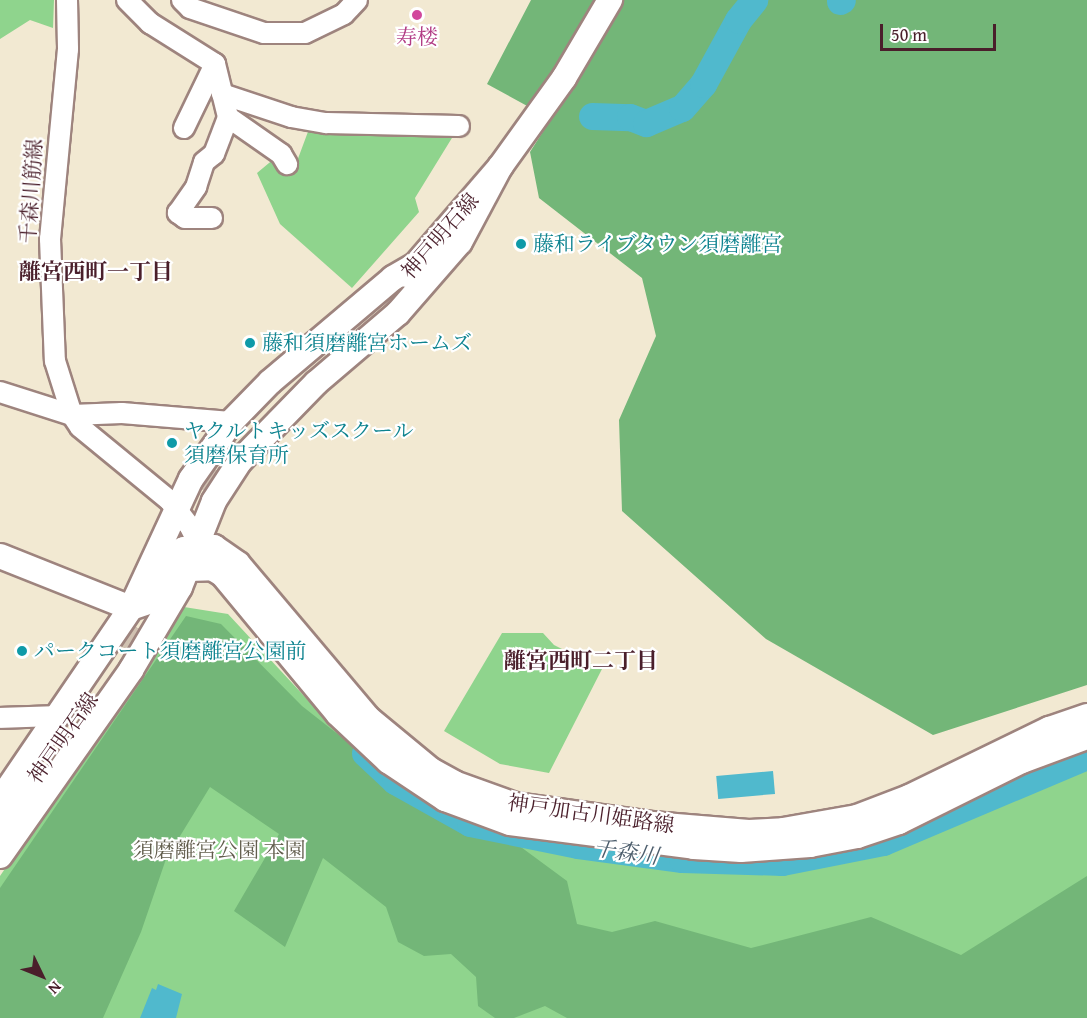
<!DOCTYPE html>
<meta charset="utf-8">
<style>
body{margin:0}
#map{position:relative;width:1087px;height:1018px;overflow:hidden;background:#f2e9d2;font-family:"Gentium Book Plus","Noto Serif JP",serif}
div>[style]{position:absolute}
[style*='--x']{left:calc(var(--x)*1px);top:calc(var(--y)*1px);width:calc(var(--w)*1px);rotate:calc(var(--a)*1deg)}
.green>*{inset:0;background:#8fd48d}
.forest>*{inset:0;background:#73b678}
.water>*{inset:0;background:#50b9cd;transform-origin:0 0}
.river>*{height:27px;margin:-13.5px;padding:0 13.5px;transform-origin:13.5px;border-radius:13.5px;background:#50b9cd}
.major-tunnel>*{height:24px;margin-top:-12px;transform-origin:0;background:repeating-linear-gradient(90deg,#d0c1b1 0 24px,transparent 0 36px)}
.roads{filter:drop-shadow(2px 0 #9e847e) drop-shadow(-2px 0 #9e847e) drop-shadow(0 2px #9e847e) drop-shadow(0 -2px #9e847e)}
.minor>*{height:20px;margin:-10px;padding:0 10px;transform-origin:10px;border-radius:10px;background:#fff}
.major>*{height:24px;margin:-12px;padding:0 12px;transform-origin:12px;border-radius:12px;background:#fff}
.dots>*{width:16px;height:16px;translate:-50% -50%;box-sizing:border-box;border:3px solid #fff;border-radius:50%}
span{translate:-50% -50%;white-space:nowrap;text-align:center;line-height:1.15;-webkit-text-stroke:4.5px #fff;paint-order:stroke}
.hotel-label{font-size:21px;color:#b23c85}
.street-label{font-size:21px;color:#4a1f2b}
.culture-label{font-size:21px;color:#0d838f}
.left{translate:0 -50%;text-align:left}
.park-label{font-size:21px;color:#625e4d}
.neighbourhood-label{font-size:22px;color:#4a1f2b;font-weight:700}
.water-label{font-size:22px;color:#4c5d6c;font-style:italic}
.north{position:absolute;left:12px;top:946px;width:60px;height:60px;-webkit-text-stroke:4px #fff;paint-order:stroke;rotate:133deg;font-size:16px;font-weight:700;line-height:24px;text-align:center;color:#4a1f2b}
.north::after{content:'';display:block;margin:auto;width:21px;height:27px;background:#4a1f2b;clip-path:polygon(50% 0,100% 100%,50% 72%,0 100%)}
.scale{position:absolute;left:880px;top:24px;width:116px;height:27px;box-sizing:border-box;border:3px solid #4a1f2b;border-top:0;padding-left:8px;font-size:18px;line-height:21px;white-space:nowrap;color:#4a1f2b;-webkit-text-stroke:4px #fff;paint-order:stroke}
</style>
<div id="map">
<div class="green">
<div style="clip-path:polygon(0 0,54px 0,53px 28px,30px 20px,0 39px)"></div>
<div style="clip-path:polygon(309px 129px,455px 133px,415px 198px,419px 212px,352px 288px,280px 224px,257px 173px,275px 158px,293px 172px)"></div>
<div style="clip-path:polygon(184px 607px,228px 614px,345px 740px,395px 784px,472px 820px,784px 858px,897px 836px,1087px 755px,1087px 1018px,0 1018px,0 876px)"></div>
<div style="clip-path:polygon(502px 633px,543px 633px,554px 645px,602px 669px,549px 773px,500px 764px,444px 731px)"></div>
</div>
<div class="forest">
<div style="clip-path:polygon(531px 0,1087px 0,1087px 685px,933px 735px,766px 639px,622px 511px,619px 420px,656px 336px,642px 278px,539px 198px,530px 152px,551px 119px,487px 84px)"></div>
<div style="clip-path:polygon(186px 616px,221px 624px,302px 706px,442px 816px,510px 839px,567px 881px,577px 924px,612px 932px,655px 921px,751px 948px,871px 917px,961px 955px,1087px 876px,1087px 1018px,567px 1018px,545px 1006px,514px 1018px,495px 1018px,478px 1006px,476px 977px,451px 954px,424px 956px,398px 942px,386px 907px,323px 858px,285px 947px,234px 911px,279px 834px,210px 787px,166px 859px,141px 932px,103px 1018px,0 1018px,0 888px)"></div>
</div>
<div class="water">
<div style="left:773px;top:771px;width:23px;height:57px;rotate:85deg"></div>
<div style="clip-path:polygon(158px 984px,182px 994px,176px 1018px,140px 1018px,152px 988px,156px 990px)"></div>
</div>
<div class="river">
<div style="--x:840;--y:1;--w:2;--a:-27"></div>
<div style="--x:592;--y:116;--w:38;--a:2"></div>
<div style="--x:630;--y:117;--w:17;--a:21"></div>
<div style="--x:646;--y:123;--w:39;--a:-23"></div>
<div style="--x:682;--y:108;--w:32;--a:-49"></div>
<div style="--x:703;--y:84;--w:73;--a:-61.3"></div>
<div style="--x:738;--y:20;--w:26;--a:-51"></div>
<div style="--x:365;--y:753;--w:41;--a:43"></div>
<div style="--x:395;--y:781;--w:86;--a:29.2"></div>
<div style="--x:470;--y:823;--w:110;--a:11.5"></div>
<div style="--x:578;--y:845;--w:105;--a:7.7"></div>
<div style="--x:682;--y:859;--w:100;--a:1.7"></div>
<div style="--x:782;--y:862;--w:103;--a:-11.2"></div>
<div style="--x:883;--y:842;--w:221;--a:-22.9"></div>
</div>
<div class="major-tunnel">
<div style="--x:208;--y:493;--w:58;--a:-62.1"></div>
<div style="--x:126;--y:649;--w:69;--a:-61.6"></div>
</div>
<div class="roads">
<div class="minor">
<div style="--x:67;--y:0;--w:49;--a:88.8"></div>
<div style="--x:68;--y:49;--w:191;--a:95.4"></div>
<div style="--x:50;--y:239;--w:122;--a:87.7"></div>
<div style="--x:55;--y:361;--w:57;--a:72.5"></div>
<div style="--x:72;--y:415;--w:14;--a:56"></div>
<div style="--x:80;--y:427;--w:117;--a:39.4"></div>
<div style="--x:170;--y:501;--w:31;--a:52"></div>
<div style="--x:189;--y:525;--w:29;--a:63"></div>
<div style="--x:127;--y:0;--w:33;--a:45"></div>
<div style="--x:150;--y:23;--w:77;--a:32.2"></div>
<div style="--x:215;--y:64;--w:55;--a:76.2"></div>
<div style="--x:228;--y:117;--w:65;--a:34.9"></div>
<div style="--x:281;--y:154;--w:12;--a:59"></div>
<div style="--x:182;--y:0;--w:11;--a:45"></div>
<div style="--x:190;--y:8;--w:78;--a:18.7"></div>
<div style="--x:264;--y:33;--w:41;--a:0"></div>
<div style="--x:305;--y:33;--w:43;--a:-26"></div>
<div style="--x:344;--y:14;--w:19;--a:-47"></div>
<div style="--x:222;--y:94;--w:73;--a:18.4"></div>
<div style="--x:291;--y:117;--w:36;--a:10"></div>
<div style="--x:326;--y:123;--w:133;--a:1.3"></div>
<div style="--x:184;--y:128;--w:71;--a:-64.2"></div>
<div style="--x:212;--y:218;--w:27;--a:180"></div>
<div style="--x:185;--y:218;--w:9;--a:-144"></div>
<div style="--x:178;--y:213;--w:32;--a:-55"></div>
<div style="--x:196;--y:187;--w:26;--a:-72"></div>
<div style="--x:204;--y:162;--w:13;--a:-39"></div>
<div style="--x:214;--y:154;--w:40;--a:-69"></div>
<div style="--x:0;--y:392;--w:76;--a:17.7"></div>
<div style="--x:72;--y:415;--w:50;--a:-2.3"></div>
<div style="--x:122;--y:413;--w:109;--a:4.7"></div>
<div style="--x:0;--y:718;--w:58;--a:-2"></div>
</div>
<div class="major">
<div style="--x:407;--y:275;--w:143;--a:-49.3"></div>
<div style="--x:500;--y:167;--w:110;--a:-54.3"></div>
<div style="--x:564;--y:78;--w:91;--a:-59.5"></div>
<div style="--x:0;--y:556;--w:141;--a:21.7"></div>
<div style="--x:131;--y:608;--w:28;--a:-19"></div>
<div style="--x:157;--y:599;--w:44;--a:-43.2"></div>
<div style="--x:189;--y:569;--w:23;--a:-2"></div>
<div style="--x:212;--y:568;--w:13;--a:32"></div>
<div style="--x:223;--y:575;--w:180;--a:50.4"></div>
<div style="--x:338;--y:714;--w:69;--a:43.2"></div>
<div style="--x:388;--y:761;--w:69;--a:33.7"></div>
<div style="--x:445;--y:799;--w:69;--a:20.3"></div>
<div style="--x:510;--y:823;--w:186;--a:7.4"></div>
<div style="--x:694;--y:847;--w:47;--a:3.7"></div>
<div style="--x:741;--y:850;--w:69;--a:-4.1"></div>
<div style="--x:810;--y:845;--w:48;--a:-10.8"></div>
<div style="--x:857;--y:836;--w:44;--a:-18.4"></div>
<div style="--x:899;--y:822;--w:137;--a:-26.4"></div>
<div style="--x:1022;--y:761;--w:69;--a:-20.3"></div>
<div style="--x:131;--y:608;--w:64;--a:-52.6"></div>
<div style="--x:170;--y:557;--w:16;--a:-30"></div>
<div style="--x:184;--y:549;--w:30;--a:-4"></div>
<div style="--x:214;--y:547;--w:29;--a:35"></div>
<div style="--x:238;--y:564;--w:202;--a:49.8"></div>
<div style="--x:368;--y:718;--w:82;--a:39.5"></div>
<div style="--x:431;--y:770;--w:26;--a:29"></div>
<div style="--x:454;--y:783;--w:65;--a:19.8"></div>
<div style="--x:515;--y:805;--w:138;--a:7.9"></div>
<div style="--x:652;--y:824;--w:97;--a:4.7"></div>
<div style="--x:749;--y:832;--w:34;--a:-3"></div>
<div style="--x:783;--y:830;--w:75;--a:-10"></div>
<div style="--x:857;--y:817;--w:56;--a:-21"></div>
<div style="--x:909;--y:797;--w:156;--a:-25.9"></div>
<div style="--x:1049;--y:729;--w:40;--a:-18.9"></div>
<div style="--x:0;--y:800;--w:232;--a:-55.7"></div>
<div style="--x:131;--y:608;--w:142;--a:-65.1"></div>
<div style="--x:191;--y:479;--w:70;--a:-54.9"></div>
<div style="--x:231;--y:422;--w:56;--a:-45.7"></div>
<div style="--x:270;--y:382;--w:161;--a:-40.2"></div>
<div style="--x:393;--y:278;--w:28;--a:-30"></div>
<div style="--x:0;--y:827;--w:48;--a:-54.3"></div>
<div style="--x:0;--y:856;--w:228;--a:-54.8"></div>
<div style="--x:131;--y:670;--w:96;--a:-59.4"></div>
<div style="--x:180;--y:587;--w:92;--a:-68.4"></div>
<div style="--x:214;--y:501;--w:48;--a:-57"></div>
<div style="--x:240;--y:461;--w:109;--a:-45.7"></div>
<div style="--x:316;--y:383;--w:108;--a:-40.5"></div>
<div style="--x:398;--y:313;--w:94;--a:-48.9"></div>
<div style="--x:460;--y:242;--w:85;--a:-61.9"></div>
</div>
</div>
<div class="dots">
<div style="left:417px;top:15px;background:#d1479c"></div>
<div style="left:521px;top:244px;background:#0f9aa8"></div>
<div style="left:250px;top:343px;background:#0f9aa8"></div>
<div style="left:172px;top:443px;background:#0f9aa8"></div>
<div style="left:22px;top:651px;background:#0f9aa8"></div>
</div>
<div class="hotel-label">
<span style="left:417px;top:37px">寿楼</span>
</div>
<div class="street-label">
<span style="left:31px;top:191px;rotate:-86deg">千森川筋線</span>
<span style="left:440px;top:236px;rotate:-49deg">神戸明石線</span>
<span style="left:63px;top:738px;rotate:-55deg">神戸明石線</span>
<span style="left:591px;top:814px;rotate:8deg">神戸加古川姫路線</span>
</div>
<div class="culture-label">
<span class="left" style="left:533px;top:244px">藤和ライブタウン須磨離宮</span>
<span class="left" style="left:262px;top:343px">藤和須磨離宮ホームズ</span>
<span class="left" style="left:184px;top:443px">ヤクルトキッズスクール<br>須磨保育所</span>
<span class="left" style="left:34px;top:651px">パークコート須磨離宮公園前</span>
</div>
<div class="park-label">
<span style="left:219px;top:850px">須磨離宮公園 本園</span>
</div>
<div class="neighbourhood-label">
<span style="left:96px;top:272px">離宮西町一丁目</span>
<span style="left:581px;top:661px">離宮西町二丁目</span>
</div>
<div class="water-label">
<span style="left:626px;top:852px;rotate:8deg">千森川</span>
</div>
<div class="north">N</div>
<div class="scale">50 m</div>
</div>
